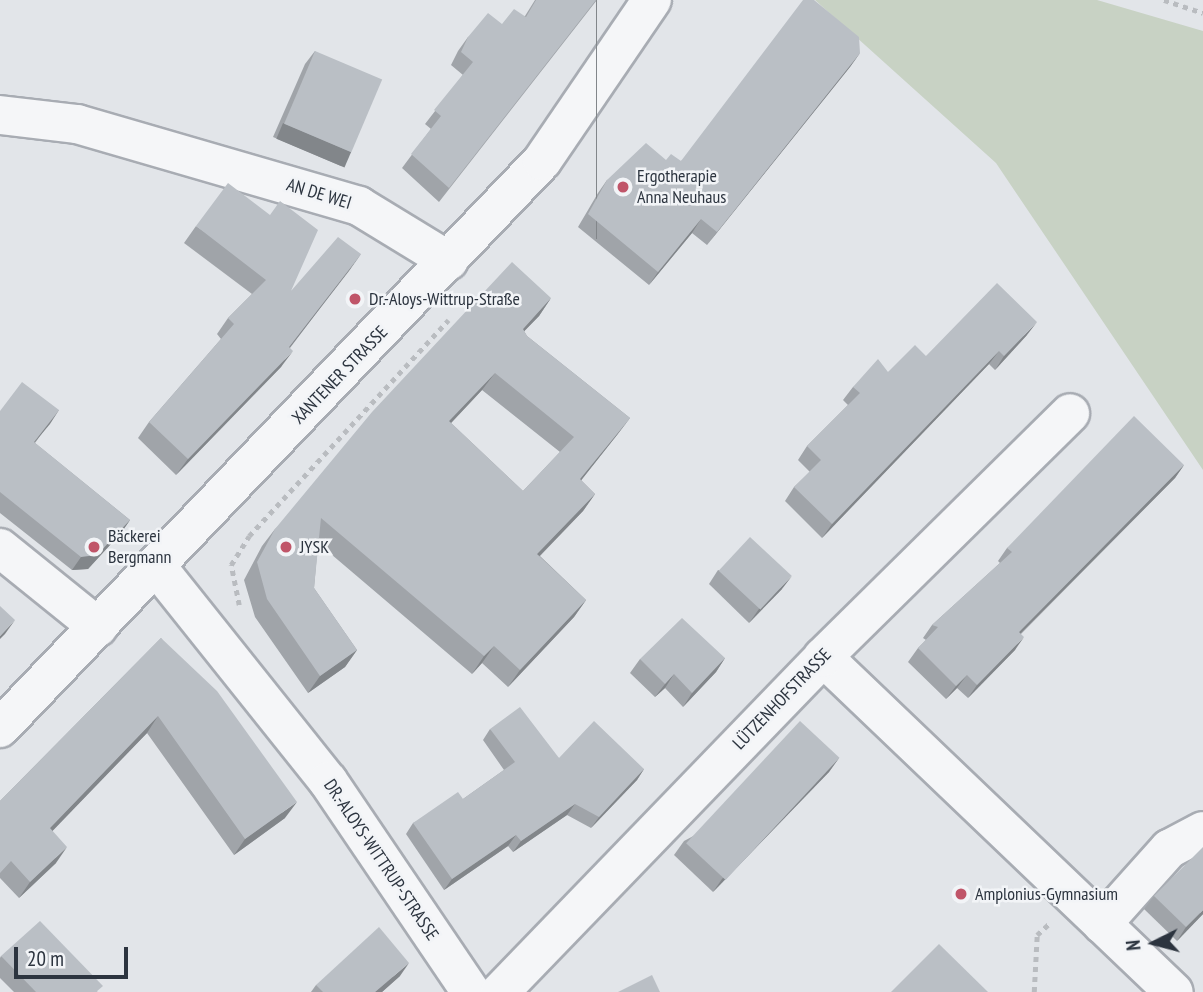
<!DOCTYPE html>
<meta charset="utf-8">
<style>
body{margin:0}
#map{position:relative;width:1203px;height:992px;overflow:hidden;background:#e2e5e9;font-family:"PT Sans Narrow",sans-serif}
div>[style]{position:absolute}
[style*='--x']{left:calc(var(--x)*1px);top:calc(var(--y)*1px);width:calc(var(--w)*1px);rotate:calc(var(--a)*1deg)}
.green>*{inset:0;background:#c8d2c4}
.path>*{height:4.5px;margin-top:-2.25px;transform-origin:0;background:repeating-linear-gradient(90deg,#b9bcc0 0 5px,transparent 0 10px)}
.roads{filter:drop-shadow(2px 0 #a8acb3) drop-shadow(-2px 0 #a8acb3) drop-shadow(0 2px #a8acb3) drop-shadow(0 -2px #a8acb3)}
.minor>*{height:38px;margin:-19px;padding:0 19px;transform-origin:19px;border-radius:19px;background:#f5f6f8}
.wall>*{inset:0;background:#a0a4a9}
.shaded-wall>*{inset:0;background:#82868a;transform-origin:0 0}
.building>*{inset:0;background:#babfc5;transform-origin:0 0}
.dots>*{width:19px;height:19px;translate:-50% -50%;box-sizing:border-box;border:4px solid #f2f4f7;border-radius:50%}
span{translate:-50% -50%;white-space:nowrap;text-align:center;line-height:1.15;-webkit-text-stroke:5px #f2f4f7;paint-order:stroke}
.poi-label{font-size:18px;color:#2c343f}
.left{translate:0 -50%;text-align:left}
.street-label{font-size:18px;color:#2c343f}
.north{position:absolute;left:1119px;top:908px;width:70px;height:70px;-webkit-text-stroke:5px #f2f4f7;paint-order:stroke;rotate:264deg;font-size:19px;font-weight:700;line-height:28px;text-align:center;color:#2c343f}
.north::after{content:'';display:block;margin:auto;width:24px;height:32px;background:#2c343f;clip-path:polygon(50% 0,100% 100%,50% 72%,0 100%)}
.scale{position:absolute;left:14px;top:947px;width:114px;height:32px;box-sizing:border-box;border:4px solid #2c343f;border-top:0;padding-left:9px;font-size:21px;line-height:24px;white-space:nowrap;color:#2c343f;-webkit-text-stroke:5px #f2f4f7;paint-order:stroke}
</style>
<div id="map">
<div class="green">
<div style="clip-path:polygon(815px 0,1097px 0,1203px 31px,1203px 470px,996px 163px)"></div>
</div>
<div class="path">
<div style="--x:1164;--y:0;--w:41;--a:18.4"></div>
<div style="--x:239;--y:605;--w:41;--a:-101.3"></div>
<div style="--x:231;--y:565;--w:34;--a:-58"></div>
<div style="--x:249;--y:536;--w:294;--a:-47.3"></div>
<div style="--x:1034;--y:992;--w:57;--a:-87"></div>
<div style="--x:1037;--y:935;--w:18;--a:-43"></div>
</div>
<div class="roads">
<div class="minor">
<div style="--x:0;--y:115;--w:78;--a:6.7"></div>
<div style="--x:77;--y:124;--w:294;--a:16.2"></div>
<div style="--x:359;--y:206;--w:105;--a:31.4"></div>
<div style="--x:0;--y:548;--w:126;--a:38.9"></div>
<div style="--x:157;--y:567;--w:274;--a:51.4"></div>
<div style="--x:328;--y:781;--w:255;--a:55.9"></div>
<div style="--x:823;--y:657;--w:485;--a:43.7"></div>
<div style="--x:0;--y:728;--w:784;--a:-46.29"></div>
<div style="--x:542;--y:161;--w:195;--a:-55.7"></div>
<div style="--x:1102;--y:924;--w:101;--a:-48.2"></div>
<div style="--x:1169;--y:849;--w:38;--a:-28"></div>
<div style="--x:500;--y:992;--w:465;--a:-46"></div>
<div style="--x:823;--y:657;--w:347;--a:-44.6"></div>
</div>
</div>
<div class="wall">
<div style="clip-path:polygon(535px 0,597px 0,439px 202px,402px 168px,431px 129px,425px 124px,463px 75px,451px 65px,458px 51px,468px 37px,525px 16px)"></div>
<div style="clip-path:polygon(315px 51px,351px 152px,341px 166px,273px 137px,305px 64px)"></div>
<div style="clip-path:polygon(860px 53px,850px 67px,707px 245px,692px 233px,649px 285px,578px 227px,598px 193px,607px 180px,666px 160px,681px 161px)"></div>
<div style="clip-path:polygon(196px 226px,291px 291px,361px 254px,290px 348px,281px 367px,176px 475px,138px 438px,149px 422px,221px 339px,217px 334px,228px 318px,252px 294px,184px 243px)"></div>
<div style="clip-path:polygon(evenodd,551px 298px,539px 316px,524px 331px,527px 336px,630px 418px,617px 435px,581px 480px,595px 494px,583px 511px,540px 556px,586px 600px,574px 617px,508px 687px,482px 663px,472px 674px,318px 543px,314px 588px,357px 650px,345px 667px,308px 693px,255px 617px,244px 580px,262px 546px,275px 529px,551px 298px,482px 390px,560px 452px,523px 491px,451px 423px,482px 390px)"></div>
<div style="clip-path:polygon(1027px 335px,995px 370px,989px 364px,822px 538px,785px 501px,794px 487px,810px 472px,798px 460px,807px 446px,848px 405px,843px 400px,853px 387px,926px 356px)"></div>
<div style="clip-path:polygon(59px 410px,35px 443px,130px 520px,121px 533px,88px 569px,72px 570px,0 513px,0 411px)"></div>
<div style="clip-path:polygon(1184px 465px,1175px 478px,1021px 634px,1015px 650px,968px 698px,957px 688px,946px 699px,908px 662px,918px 648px,926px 640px,923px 638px,932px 625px,1000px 563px,998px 561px,1007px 548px)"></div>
<div style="clip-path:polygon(718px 570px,782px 589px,749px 623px,709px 584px)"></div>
<div style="clip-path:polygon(161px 638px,285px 818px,234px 855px,147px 733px,52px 831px,56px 863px,19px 898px,0 878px,0 801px)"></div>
<div style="clip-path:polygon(725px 658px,716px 672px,683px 707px,665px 688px,655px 697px,630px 673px,640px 659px)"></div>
<div style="clip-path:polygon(490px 729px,559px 758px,644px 769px,637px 780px,591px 828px,567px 815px,513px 852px,508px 846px,444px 890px,406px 834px,413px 823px,463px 799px,504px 770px,483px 740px)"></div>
<div style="clip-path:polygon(839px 758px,829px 772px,713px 892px,674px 855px,684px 841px)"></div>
<div style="clip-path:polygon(1154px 896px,1203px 914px,1177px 941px,1144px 909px)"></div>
<div style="clip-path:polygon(1px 956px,98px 992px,14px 992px,0 978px,0 958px)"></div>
<div style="clip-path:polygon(400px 976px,382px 992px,311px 992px,316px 985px)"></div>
</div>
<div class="shaded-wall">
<div style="left:596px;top:0;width:1px;height:239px"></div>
<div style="clip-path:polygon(860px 53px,850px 67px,707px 245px,717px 232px)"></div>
<div style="left:283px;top:123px;width:74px;height:17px;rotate:23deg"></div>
<div style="clip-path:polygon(701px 219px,692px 233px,649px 285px,658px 272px)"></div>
<div style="clip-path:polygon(361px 254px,349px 271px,277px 364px,289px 347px)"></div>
<div style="clip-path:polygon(551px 298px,539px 316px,510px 346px,523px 329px)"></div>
<div style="clip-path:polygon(1037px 322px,1027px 335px,995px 370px,1004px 356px)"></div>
<div style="clip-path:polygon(293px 351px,281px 367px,176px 475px,188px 459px)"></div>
<div style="clip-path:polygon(999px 351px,989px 364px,822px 538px,832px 524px)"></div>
<div style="clip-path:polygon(495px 373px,482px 390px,436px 439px,449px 421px)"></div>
<div style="clip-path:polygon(59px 410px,50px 424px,24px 455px,34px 442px)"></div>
<div style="clip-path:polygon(630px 418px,617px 435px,568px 497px,580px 479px)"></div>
<div style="clip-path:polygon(1184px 465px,1175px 478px,1009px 645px,1019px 632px)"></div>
<div style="clip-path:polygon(595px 494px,583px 511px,525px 571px,537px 554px)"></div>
<div style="clip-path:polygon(130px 520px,121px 533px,88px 569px,72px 570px,81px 557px)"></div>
<div style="clip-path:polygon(792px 576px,782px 589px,749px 623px,759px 609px)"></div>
<div style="clip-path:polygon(586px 600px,574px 617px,508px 687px,520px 670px)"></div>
<div style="clip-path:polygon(15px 620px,5px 634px,0 639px,0 636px)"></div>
<div style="clip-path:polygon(1024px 637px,1015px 650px,968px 698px,977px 685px)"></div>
<div style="clip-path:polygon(494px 646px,482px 663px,472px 674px,484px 656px)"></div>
<div style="clip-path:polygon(357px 650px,345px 667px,308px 693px,320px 676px)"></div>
<div style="clip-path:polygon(725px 658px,716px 672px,683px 707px,692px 693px)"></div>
<div style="clip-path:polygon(674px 674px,665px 688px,655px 697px,665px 684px)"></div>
<div style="clip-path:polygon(967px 675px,957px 688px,946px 699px,956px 686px)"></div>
<div style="clip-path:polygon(158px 716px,147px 733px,39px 845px,50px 828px)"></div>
<div style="clip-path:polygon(839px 758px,829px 772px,713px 892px,722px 879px)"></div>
<div style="clip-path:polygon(644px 769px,637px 780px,591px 828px,599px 817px)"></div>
<div style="clip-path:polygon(297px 802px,285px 818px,234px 855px,245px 839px)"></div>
<div style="clip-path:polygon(575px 804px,567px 815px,513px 852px,521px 841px)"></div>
<div style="clip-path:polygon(516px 835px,508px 846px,444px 890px,452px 879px)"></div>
<div style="clip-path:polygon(67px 847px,56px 863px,19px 898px,30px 882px)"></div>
<div style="clip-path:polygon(1203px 910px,1203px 914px,1177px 941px,1186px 927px)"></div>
<div style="clip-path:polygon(409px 963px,400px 976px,382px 992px,375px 992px)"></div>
</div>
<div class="building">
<div style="clip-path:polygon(536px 0,596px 0,449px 188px,411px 154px,441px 116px,434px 110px,473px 62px,461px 52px,468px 37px,488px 13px,502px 24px,514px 9px,526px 17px)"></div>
<div style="clip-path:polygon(803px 0,814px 0,859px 37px,860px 53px,717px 232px,701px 219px,658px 272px,588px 214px,607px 180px,646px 143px,666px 160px,671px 154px,681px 161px)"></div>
<div style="left:315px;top:51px;width:73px;height:79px;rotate:23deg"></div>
<div style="clip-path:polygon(228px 183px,270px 215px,280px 201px,318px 230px,291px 291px,338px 237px,361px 254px,289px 347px,293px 351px,188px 459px,149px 422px,234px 324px,228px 318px,266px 280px,196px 226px)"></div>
<div style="clip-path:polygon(evenodd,512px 262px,551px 298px,523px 329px,527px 336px,630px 418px,580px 479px,595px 494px,537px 554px,586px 600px,520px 670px,494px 646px,484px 656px,321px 518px,314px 588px,357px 650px,320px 676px,267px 599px,257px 562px,275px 529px,372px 412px,512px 262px,495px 373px,574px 437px,523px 491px,449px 421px,495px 373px)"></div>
<div style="clip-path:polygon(997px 283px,1037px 322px,1004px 356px,999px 351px,832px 524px,794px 487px,821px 460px,807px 446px,860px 393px,853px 387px,878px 359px,888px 372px,915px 345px,926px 356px)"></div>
<div style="clip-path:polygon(22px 382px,59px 410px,34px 442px,130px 520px,97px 555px,81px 557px,0 492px,0 411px)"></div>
<div style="clip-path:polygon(1134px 416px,1184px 465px,1019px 632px,1024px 637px,977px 685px,967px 675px,956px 686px,918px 648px,938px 627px,932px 625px,1012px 552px,1007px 548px)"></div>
<div style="left:750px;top:537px;width:57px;height:46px;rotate:43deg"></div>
<div style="clip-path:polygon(0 606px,15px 620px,0 636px)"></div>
<div style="clip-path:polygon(682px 618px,725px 658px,692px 693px,674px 674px,665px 684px,640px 659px)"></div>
<div style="clip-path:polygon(161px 638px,217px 691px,297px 802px,245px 839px,158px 716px,50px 828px,67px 847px,30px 882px,11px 861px,0 873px,0 801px)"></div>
<div style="clip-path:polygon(520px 707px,559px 758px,594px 721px,644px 769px,599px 817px,575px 804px,521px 841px,516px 835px,452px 879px,413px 823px,458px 792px,463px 799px,515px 762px,490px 729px)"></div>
<div style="left:800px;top:721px;width:54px;height:167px;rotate:43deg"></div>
<div style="clip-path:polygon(1203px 847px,1203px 910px,1186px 927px,1154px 896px)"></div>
<div style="clip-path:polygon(40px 921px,103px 986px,96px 992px,36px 992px,1px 956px)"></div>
<div style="clip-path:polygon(379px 927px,409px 963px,375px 992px,323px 992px,316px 985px)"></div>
<div style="clip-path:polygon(939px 944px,988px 992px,891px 992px)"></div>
<div style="clip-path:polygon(652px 975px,660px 992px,618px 992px)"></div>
</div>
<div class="dots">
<div style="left:623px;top:187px;background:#c05569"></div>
<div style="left:355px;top:299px;background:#c05569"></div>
<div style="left:94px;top:547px;background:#c05569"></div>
<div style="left:286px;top:547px;background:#c05569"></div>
<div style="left:961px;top:894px;background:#c05569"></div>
</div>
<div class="poi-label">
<span class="left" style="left:637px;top:187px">Ergotherapie<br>Anna Neuhaus</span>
<span class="left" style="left:369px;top:299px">Dr.-Aloys-Wittrup-Straße</span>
<span class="left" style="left:108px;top:547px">Bäckerei<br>Bergmann</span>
<span class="left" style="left:300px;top:547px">JYSK</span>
<span class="left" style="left:975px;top:894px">Amplonius-Gymnasium</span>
</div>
<div class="street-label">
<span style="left:319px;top:194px;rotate:17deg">AN DE WEI</span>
<span style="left:340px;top:375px;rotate:-46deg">XANTENER STRASSE</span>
<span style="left:782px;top:699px;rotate:-46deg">LÜTZENHOFSTRASSE</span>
<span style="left:381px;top:860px;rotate:56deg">DR.-ALOYS-WITTRUP-STRASSE</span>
</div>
<div class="north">N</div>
<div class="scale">20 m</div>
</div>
